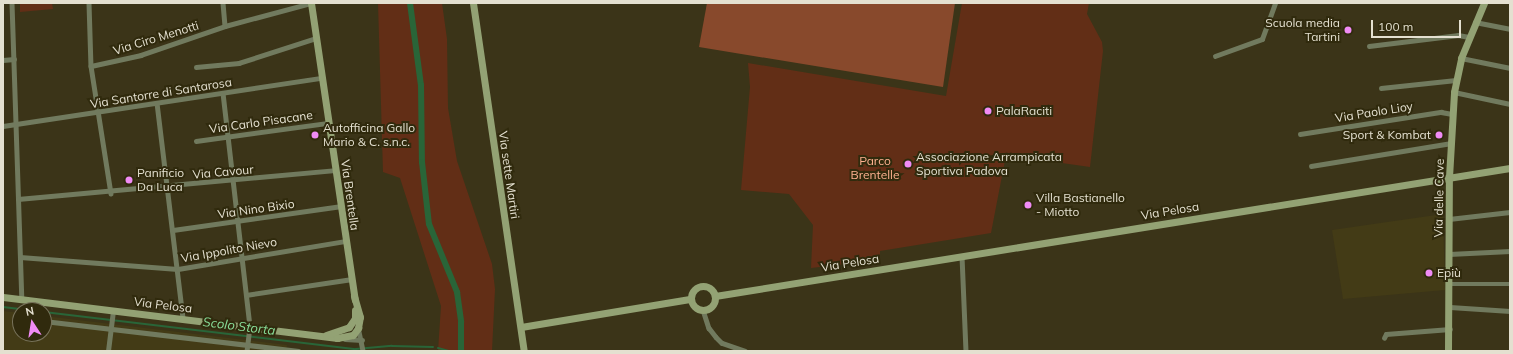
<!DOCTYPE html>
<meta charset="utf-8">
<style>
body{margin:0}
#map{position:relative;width:1513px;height:354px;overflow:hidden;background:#3b3418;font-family:Mulish,sans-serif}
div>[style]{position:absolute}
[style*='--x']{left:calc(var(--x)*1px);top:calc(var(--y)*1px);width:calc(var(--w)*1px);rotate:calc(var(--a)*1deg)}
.built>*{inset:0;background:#433b16}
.green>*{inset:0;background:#622e16}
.forest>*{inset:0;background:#88492c}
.stream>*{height:2px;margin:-1px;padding:0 1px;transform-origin:1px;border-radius:1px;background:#296538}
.canal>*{height:6px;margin:-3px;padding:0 3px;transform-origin:3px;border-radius:3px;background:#296538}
.street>*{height:4.5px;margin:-2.25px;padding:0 2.25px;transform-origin:2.25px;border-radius:2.25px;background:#717a5e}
.secondary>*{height:7px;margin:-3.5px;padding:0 3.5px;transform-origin:3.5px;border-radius:3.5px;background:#93a274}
.secondary>.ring{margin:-3.5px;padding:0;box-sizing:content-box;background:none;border:7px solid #93a274;border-radius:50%}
.dots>*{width:11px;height:11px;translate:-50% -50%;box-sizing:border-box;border:2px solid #302a0d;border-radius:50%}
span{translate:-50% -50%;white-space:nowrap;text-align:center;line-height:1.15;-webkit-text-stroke:4px #302a0d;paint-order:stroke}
.poi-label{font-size:12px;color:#e4e0d0}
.right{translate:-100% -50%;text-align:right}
.left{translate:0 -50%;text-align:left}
.street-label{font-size:12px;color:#e4e0d0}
.park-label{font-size:12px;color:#feb190}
.water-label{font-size:13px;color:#87db97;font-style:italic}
.frame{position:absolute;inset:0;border:4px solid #e4e0d0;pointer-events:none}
.north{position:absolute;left:12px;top:302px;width:40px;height:40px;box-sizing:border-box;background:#302a0d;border:1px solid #78735b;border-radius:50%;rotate:348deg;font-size:11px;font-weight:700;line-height:16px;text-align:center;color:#e4e0d0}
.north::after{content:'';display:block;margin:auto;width:14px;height:18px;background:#f08bf5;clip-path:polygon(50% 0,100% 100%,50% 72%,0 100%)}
.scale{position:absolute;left:1371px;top:20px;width:90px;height:18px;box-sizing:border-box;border:2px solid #e4e0d0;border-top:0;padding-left:5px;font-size:12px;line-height:14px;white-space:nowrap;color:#e4e0d0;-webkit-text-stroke:3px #302a0d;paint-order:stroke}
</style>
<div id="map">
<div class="built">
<div style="clip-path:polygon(1443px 214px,1445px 290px,1343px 299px,1332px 230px)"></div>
<div style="clip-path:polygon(3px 311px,20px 313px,20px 334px,44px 334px,44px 316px,287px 345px,286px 351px,3px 351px)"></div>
</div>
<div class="green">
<div style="clip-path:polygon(20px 3px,52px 3px,53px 9px,20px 12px)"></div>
<div style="clip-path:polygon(378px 3px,442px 3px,447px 39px,448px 108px,457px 161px,492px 264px,495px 289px,492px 351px,438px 351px,441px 306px,400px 178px,383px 172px)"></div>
<div style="clip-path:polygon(962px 3px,1089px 3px,1087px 14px,1102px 42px,1103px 51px,1090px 167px,1006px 155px,991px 233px,880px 251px,880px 255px,855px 263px,811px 268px,813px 225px,789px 194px,741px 190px,750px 87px,748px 63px,946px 96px)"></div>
</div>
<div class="forest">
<div style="clip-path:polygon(707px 3px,955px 3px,943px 87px,699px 47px)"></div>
</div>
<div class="stream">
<div style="--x:3;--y:307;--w:23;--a:7"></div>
<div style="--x:44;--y:312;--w:314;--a:6.8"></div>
<div style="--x:356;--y:349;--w:36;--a:-5"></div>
<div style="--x:392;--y:346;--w:41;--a:1.4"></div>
<div style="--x:438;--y:348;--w:11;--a:15"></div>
</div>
<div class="canal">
<div style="--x:410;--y:3;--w:83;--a:82.4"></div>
<div style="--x:421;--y:85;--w:77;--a:89.3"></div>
<div style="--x:422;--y:162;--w:62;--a:83.6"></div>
<div style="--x:429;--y:224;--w:74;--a:67.6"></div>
<div style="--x:457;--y:292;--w:30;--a:82"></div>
<div style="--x:461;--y:322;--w:29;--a:90"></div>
</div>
<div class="street">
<div style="--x:12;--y:3;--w:297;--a:88.1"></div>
<div style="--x:89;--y:3;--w:63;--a:88.2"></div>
<div style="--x:91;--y:66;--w:129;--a:81.1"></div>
<div style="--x:223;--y:3;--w:23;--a:85"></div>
<div style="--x:1475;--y:22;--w:36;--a:11"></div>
<div style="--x:1369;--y:46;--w:90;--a:-7"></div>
<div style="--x:1458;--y:35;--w:11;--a:10"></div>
<div style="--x:1215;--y:56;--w:50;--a:-19.9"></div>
<div style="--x:1262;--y:39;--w:38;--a:-70"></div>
<div style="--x:1461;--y:58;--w:50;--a:11.5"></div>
<div style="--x:3;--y:60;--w:11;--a:-5"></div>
<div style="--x:91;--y:66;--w:51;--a:-12.4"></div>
<div style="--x:141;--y:55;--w:89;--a:-19"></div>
<div style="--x:225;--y:26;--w:89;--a:-15"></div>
<div style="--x:196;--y:67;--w:43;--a:-5.3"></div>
<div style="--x:239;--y:63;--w:81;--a:-18"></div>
<div style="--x:1381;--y:88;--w:75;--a:-6.1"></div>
<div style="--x:1454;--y:92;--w:57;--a:12.1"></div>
<div style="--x:223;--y:93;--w:236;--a:83.4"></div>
<div style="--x:250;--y:327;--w:24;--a:97"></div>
<div style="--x:157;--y:103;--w:218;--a:83.1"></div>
<div style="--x:3;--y:126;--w:323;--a:-8.6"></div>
<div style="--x:1300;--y:134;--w:143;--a:-8.9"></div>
<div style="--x:1441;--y:112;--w:11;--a:10"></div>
<div style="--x:196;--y:141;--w:133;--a:-7.8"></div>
<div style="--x:1311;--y:166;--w:142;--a:-9.3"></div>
<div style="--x:18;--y:199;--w:318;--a:-5.2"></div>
<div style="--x:1449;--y:219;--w:61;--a:-6.5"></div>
<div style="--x:173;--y:230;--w:170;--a:-8.1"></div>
<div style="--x:1449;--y:254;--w:61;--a:-2.8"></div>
<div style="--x:962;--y:256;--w:95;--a:87.6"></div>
<div style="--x:20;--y:257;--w:158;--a:4.3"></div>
<div style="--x:178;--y:269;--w:170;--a:-9.5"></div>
<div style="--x:1450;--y:284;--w:60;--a:0"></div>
<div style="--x:246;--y:295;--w:107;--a:-8.6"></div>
<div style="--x:1450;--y:307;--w:60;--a:3.8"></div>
<div style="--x:703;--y:310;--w:19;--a:72"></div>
<div style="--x:709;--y:328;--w:11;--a:52"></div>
<div style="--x:716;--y:337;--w:8;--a:45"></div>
<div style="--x:722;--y:343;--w:24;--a:19"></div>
<div style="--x:44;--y:321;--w:256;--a:6.7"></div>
<div style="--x:358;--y:327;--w:25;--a:78"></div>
<div style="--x:1384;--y:338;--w:4;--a:-63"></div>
<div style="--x:1386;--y:334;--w:64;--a:-4.5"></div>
<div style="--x:345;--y:339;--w:17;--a:3"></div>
<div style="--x:108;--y:351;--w:40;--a:-82.9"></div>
</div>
<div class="secondary">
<div style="--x:311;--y:3;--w:300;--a:81.6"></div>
<div style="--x:473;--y:3;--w:352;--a:81.7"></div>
<div class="ring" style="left:691px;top:286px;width:17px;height:17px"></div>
<div style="--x:715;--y:296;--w:805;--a:-9.15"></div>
<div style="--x:3;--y:297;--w:337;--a:7"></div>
<div style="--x:337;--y:338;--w:16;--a:-11"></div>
<div style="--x:353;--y:335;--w:9;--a:-54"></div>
<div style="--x:358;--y:328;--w:11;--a:-80"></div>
<div style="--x:360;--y:317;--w:22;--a:-106"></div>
<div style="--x:521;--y:327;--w:171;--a:-9.4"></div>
<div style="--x:326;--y:335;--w:24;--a:-19"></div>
<div style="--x:349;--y:327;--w:11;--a:-56"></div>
<div style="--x:355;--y:318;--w:8;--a:-90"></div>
<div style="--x:1448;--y:351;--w:174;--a:-89.7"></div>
<div style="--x:1449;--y:177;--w:85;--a:-86.6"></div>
<div style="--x:1454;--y:92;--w:35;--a:-78"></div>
<div style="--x:1461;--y:58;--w:60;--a:-67.3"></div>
</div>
<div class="dots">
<div style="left:1348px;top:30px;background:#f08bf5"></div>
<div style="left:988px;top:111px;background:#f08bf5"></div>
<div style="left:315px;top:135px;background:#f08bf5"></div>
<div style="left:1439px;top:135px;background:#f08bf5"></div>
<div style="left:908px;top:164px;background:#f08bf5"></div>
<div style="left:129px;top:180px;background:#f08bf5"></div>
<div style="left:1028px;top:205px;background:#f08bf5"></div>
<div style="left:1429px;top:273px;background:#f08bf5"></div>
</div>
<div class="poi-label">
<span class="right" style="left:1340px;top:30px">Scuola media<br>Tartini</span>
<span class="left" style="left:996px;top:111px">PalaRaciti</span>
<span class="left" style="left:323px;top:135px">Autofficina Gallo<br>Mario &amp; C. s.n.c.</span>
<span class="right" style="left:1431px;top:135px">Sport &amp; Kombat</span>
<span class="left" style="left:916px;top:164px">Associazione Arrampicata<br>Sportiva Padova</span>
<span class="left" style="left:137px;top:180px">Panificio<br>Da Luca</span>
<span class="left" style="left:1036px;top:205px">Villa Bastianello<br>- Miotto</span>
<span class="left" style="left:1437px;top:273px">Epiù</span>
</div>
<div class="street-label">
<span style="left:156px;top:38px;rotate:-17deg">Via Ciro Menotti</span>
<span style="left:161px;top:93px;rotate:-9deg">Via Santorre di Santarosa</span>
<span style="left:1374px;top:112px;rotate:-9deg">Via Paolo Lioy</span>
<span style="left:261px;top:122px;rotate:-8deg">Via Carlo Pisacane</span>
<span style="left:223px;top:172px;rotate:-5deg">Via Cavour</span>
<span style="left:509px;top:175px;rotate:82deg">Via sette Martiri</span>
<span style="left:350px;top:195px;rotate:82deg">Via Brentella</span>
<span style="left:1439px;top:198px;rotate:-89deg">Via delle Cave</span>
<span style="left:256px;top:209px;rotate:-8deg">Via Nino Bixio</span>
<span style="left:1170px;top:211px;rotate:-9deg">Via Pelosa</span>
<span style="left:229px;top:250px;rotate:-10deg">Via Ippolito Nievo</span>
<span style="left:850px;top:263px;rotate:-9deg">Via Pelosa</span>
<span style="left:163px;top:305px;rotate:7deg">Via Pelosa</span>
</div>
<div class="park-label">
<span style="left:875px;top:168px">Parco<br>Brentelle</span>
</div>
<div class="water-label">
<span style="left:239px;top:326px;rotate:7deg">Scolo Storta</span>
</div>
<div class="frame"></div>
<div class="north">N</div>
<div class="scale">100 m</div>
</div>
